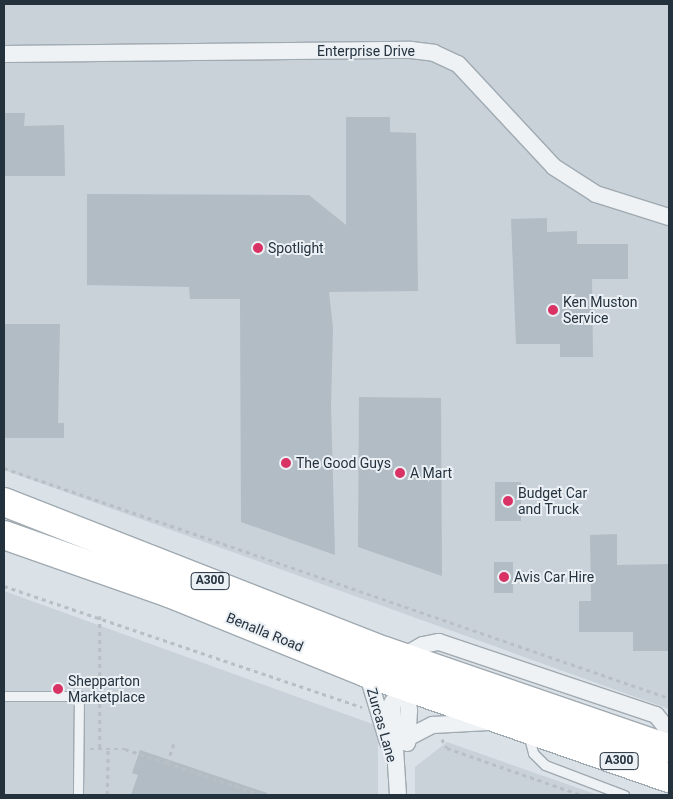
<!DOCTYPE html>
<style>
body{margin:0}
#map{position:relative;width:673px;height:799px;overflow:hidden;background:#dbe2e7;font-family:Roboto,sans-serif}
div>[style]{position:absolute}
[style*='--x']{left:calc(var(--x)*1px);top:calc(var(--y)*1px);width:calc(var(--w)*1px);rotate:calc(var(--a)*1deg)}
.built>*{inset:0;background:#c9d1d9}
.building>*{inset:0;background:#b2bcc4;transform-origin:0 0}
.path>*{height:2.5px;margin-top:-1.25px;transform-origin:0;background:repeating-linear-gradient(90deg,#b9c0c5 0 4px,transparent 0 8px)}
.roads{filter:drop-shadow(1px 0 #a0aab1) drop-shadow(-1px 0 #a0aab1) drop-shadow(0 1px #a0aab1) drop-shadow(0 -1px #a0aab1)}
.service>*{height:9px;margin:-4.5px;padding:0 4.5px;transform-origin:4.5px;border-radius:4.5px;background:#eef2f5}
.minor>*{height:16px;margin:-8px;padding:0 8px;transform-origin:8px;border-radius:8px;background:#eef2f5}
.trunk>*{height:28px;margin:-14px;padding:0 14px;transform-origin:14px;border-radius:14px;background:#fff}
.dots>*{width:14px;height:14px;translate:-50% -50%;box-sizing:border-box;border:2px solid #ebf0f5;border-radius:50%}
span{translate:-50% -50%;white-space:nowrap;text-align:center;line-height:1.15;-webkit-text-stroke:4px #ebf0f5;paint-order:stroke}
.shield-label span{padding:1px 4px;background:#ebf0f5;border:1px solid;border-radius:4px;-webkit-text-stroke-width:0}
.shield-label{font-size:12px;color:#24323e;font-weight:700}
.street-label{font-size:14px;color:#24323e}
.poi-label{font-size:14px;color:#24323e}
.left{translate:0 -50%;text-align:left}
.frame{position:absolute;inset:0;border:5px solid #24323e;pointer-events:none}
</style>
<div id="map">
<div class="built">
<div style="clip-path:polygon(4px 4px,669px 4px,669px 709px,4px 470px)"></div>
<div style="clip-path:polygon(4px 591px,378px 726px,378px 795px,4px 795px)"></div>
<div style="clip-path:polygon(447px 742px,598px 795px,415px 795px,415px 767px)"></div>
</div>
<div class="building">
<div style="clip-path:polygon(4px 113px,25px 113px,24px 126px,64px 125px,65px 176px,4px 176px)"></div>
<div style="clip-path:polygon(346px 117px,390px 117px,390px 132px,416px 133px,418px 291px,329px 292px,333px 328px,331px 405px,335px 555px,241px 522px,240px 299px,190px 299px,189px 287px,87px 285px,87px 194px,309px 195px,346px 225px)"></div>
<div style="clip-path:polygon(547px 218px,547px 232px,577px 231px,577px 244px,628px 244px,628px 279px,592px 279px,593px 357px,560px 357px,560px 344px,516px 344px,511px 219px)"></div>
<div style="clip-path:polygon(4px 324px,60px 324px,58px 423px,64px 423px,64px 438px,4px 438px)"></div>
<div style="clip-path:polygon(359px 397px,441px 398px,442px 576px,358px 547px)"></div>
<div style="left:495px;top:482px;width:26px;height:39px"></div>
<div style="clip-path:polygon(617px 534px,617px 565px,669px 564px,669px 651px,633px 651px,633px 632px,579px 632px,579px 601px,591px 601px,590px 535px)"></div>
<div style="left:494px;top:562px;width:19px;height:31px"></div>
<div style="clip-path:polygon(140px 750px,267px 793px,267px 795px,131px 795px,138px 775px,132px 773px)"></div>
</div>
<div class="path">
<div style="--x:4;--y:468;--w:704;--a:19.08"></div>
<div style="--x:4;--y:586;--w:378;--a:18.7"></div>
<div style="--x:100;--y:616;--w:133;--a:90"></div>
<div style="--x:442;--y:739;--w:10;--a:61"></div>
<div style="--x:447;--y:748;--w:142;--a:19.3"></div>
<div style="--x:90;--y:749;--w:35;--a:0"></div>
<div style="--x:125;--y:749;--w:44;--a:18.4"></div>
<div style="--x:167;--y:763;--w:21;--a:-71"></div>
<div style="--x:167;--y:763;--w:100;--a:18.6"></div>
<div style="--x:107;--y:795;--w:46;--a:-88.8"></div>
</div>
<div class="roads">
<div class="service">
<div style="--x:4;--y:696;--w:75;--a:0"></div>
<div style="--x:79;--y:696;--w:99;--a:90.6"></div>
<div style="--x:528;--y:734;--w:20;--a:75"></div>
<div style="--x:533;--y:753;--w:17;--a:45"></div>
<div style="--x:545;--y:765;--w:85;--a:20.8"></div>
</div>
<div class="minor">
<div style="--x:4;--y:54;--w:407;--a:-0.6"></div>
<div style="--x:411;--y:50;--w:23;--a:7"></div>
<div style="--x:434;--y:53;--w:26;--a:25"></div>
<div style="--x:458;--y:64;--w:141;--a:47"></div>
<div style="--x:554;--y:167;--w:50;--a:32.7"></div>
<div style="--x:596;--y:194;--w:77;--a:17.5"></div>
<div style="--x:402;--y:657;--w:24;--a:-30"></div>
<div style="--x:423;--y:645;--w:16;--a:-11"></div>
<div style="--x:439;--y:642;--w:229;--a:18.6"></div>
<div style="--x:656;--y:715;--w:21;--a:51"></div>
<div style="--x:367;--y:673;--w:72;--a:73.1"></div>
<div style="--x:404;--y:686;--w:25;--a:78"></div>
<div style="--x:409;--y:710;--w:33;--a:93"></div>
<div style="--x:409;--y:737;--w:27;--a:-27"></div>
<div style="--x:433;--y:725;--w:56;--a:-3.1"></div>
<div style="--x:398;--y:795;--w:92;--a:-93.7"></div>
<div style="--x:392;--y:703;--w:21;--a:-55"></div>
</div>
<div class="trunk">
<div style="--x:4;--y:502;--w:409;--a:21.4"></div>
<div style="--x:385;--y:651;--w:300;--a:19"></div>
<div style="--x:4;--y:535;--w:175;--a:19.4"></div>
<div style="--x:169;--y:593;--w:214;--a:22"></div>
<div style="--x:367;--y:673;--w:320;--a:19.2"></div>
</div>
</div>
<div class="dots">
<div style="left:258px;top:248px;background:#d93365"></div>
<div style="left:553px;top:310px;background:#d93365"></div>
<div style="left:286px;top:463px;background:#d93365"></div>
<div style="left:400px;top:473px;background:#d93365"></div>
<div style="left:508px;top:501px;background:#d93365"></div>
<div style="left:504px;top:577px;background:#d93365"></div>
<div style="left:58px;top:689px;background:#d93365"></div>
</div>
<div class="shield-label">
<span style="left:210px;top:581px">A300</span>
<span style="left:619px;top:761px">A300</span>
</div>
<div class="street-label">
<span style="left:366px;top:51px">Enterprise Drive</span>
<span style="left:265px;top:632px;rotate:22deg">Benalla Road</span>
<span style="left:382px;top:725px;rotate:74deg">Zurcas Lane</span>
</div>
<div class="poi-label">
<span class="left" style="left:268px;top:248px">Spotlight</span>
<span class="left" style="left:563px;top:310px">Ken Muston<br>Service</span>
<span class="left" style="left:296px;top:463px">The Good Guys</span>
<span class="left" style="left:410px;top:473px">A Mart</span>
<span class="left" style="left:518px;top:501px">Budget Car<br>and Truck</span>
<span class="left" style="left:514px;top:577px">Avis Car Hire</span>
<span class="left" style="left:68px;top:689px">Shepparton<br>Marketplace</span>
</div>
<div class="frame"></div>
</div>
